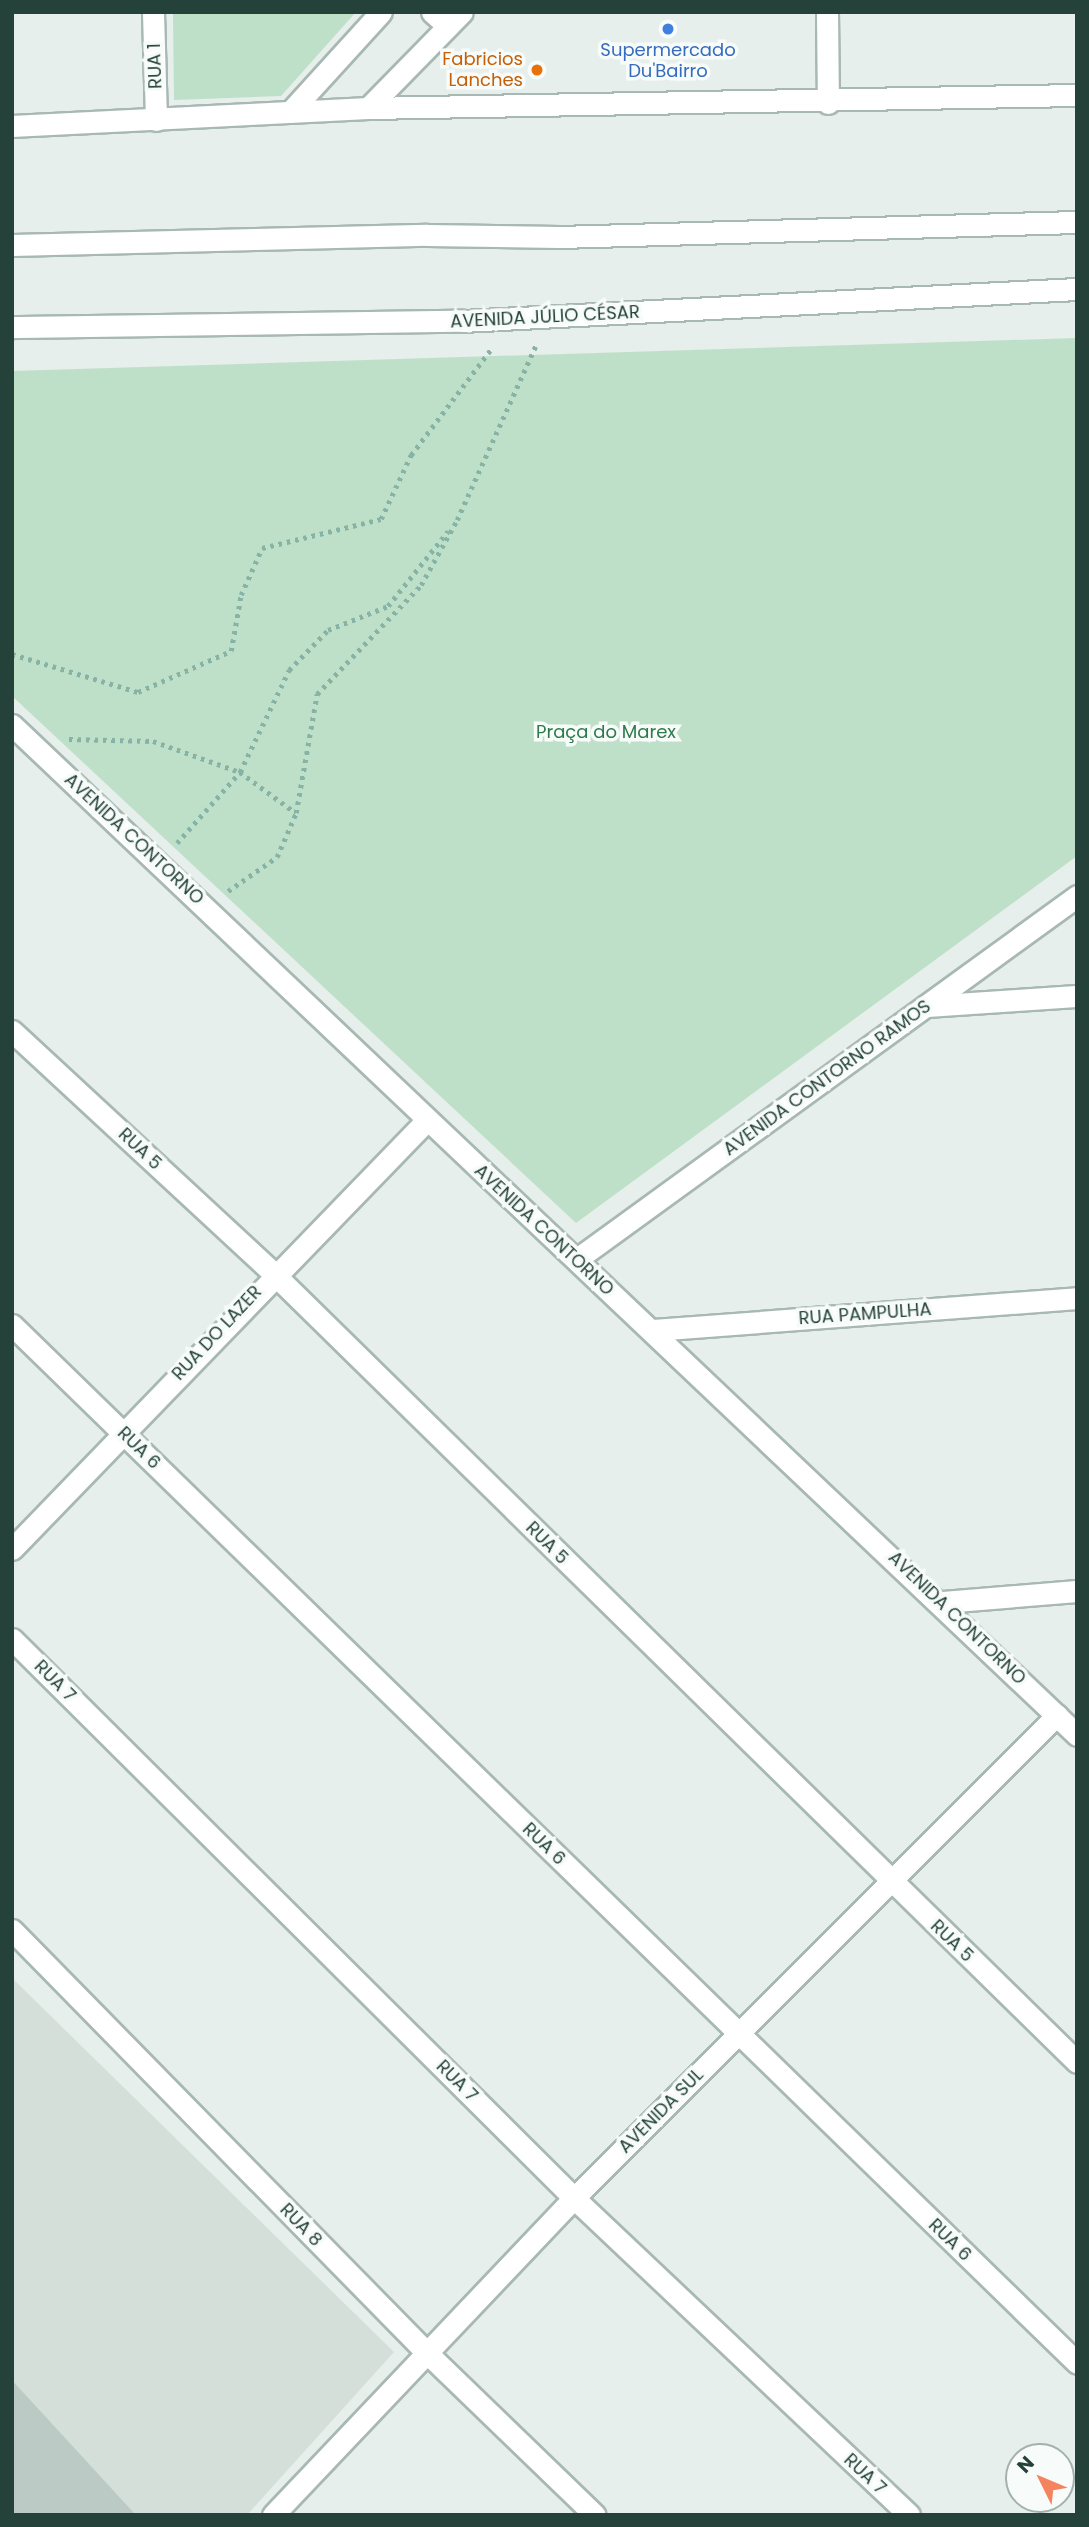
<!DOCTYPE html>
<meta charset="utf-8">
<style>
body{margin:0}
#map{position:relative;width:1089px;height:2527px;overflow:hidden;background:#e6efeb;font-family:Poppins,sans-serif}
div>[style]{position:absolute}
[style*='--x']{left:calc(var(--x)*1px);top:calc(var(--y)*1px);width:calc(var(--w)*1px);rotate:calc(var(--a)*1deg)}
.built>*{inset:0;background:#d4dfda}
.green>*{inset:0;background:#bfe0c8}
.building>*{inset:0;background:#bbcac4}
.path>*{height:4.5px;margin-top:-2.25px;transform-origin:0;background:repeating-linear-gradient(90deg,#86b3a5 0 3.5px,transparent 0 8.5px)}
.roads{filter:drop-shadow(2px 0 #a8b8b2) drop-shadow(-2px 0 #a8b8b2) drop-shadow(0 2px #a8b8b2) drop-shadow(0 -2px #a8b8b2)}
.minor>*{height:21px;margin:-10.5px;padding:0 10.5px;transform-origin:10.5px;border-radius:10.5px;background:#fff}
.tertiary>*{height:21px;margin:-10.5px;padding:0 10.5px;transform-origin:10.5px;border-radius:10.5px;background:#fff}
.secondary>*{height:21px;margin:-10.5px;padding:0 10.5px;transform-origin:10.5px;border-radius:10.5px;background:#fff}
.dots>*{width:19px;height:19px;translate:-50% -50%;box-sizing:border-box;border:4px solid #f7fbf9;border-radius:50%}
span{translate:-50% -50%;white-space:nowrap;text-align:center;line-height:1.15;-webkit-text-stroke:7px #f7fbf9;paint-order:stroke}
.shop-label{font-size:18px;color:#366cbe}
.food-label{font-size:18px;color:#c56008}
.right{translate:-100% -50%;text-align:right}
.street-label{font-size:18px;color:#24423a}
.park-label{font-size:18px;color:#2d7a4b}
.frame{position:absolute;inset:0;border:14px solid #24423a;pointer-events:none}
.north{position:absolute;left:1005px;top:2443px;width:70px;height:70px;box-sizing:border-box;background:#f7fbf9;border:2px solid #a3b1ad;border-radius:50%;rotate:313deg;font-size:19px;font-weight:700;line-height:28px;text-align:center;color:#24423a}
.north::after{content:'';display:block;margin:auto;width:24px;height:32px;background:#f4845f;clip-path:polygon(50% 0,100% 100%,50% 72%,0 100%)}
</style>
<div id="map">
<div class="built">
<div style="clip-path:polygon(12px 1978px,394px 2352px,247px 2515px,136px 2515px,12px 2380px)"></div>
</div>
<div class="green">
<div style="clip-path:polygon(173px 12px,356px 12px,281px 96px,174px 100px)"></div>
<div style="clip-path:polygon(1077px 338px,1077px 856px,576px 1223px,12px 696px,12px 371px)"></div>
</div>
<div class="building">
<div style="clip-path:polygon(12px 2380px,136px 2515px,12px 2515px)"></div>
</div>
<div class="path">
<div style="--x:12;--y:654;--w:132;--a:16.8"></div>
<div style="--x:138;--y:692;--w:102;--a:-23.8"></div>
<div style="--x:231;--y:651;--w:57;--a:-79.9"></div>
<div style="--x:241;--y:595;--w:51;--a:-65.9"></div>
<div style="--x:262;--y:548;--w:122;--a:-13.7"></div>
<div style="--x:381;--y:519;--w:71;--a:-64.9"></div>
<div style="--x:411;--y:455;--w:134;--a:-52.9"></div>
<div style="--x:69;--y:739;--w:84;--a:1.4"></div>
<div style="--x:153;--y:741;--w:92;--a:19.6"></div>
<div style="--x:240;--y:772;--w:69;--a:36.2"></div>
<div style="--x:177;--y:843;--w:95;--a:-48.4"></div>
<div style="--x:240;--y:772;--w:113;--a:-64.3"></div>
<div style="--x:289;--y:670;--w:56;--a:-45.7"></div>
<div style="--x:328;--y:630;--w:65;--a:-21.8"></div>
<div style="--x:388;--y:606;--w:96;--a:-51.3"></div>
<div style="--x:228;--y:891;--w:60;--a:-34.8"></div>
<div style="--x:277;--y:857;--w:48;--a:-66.6"></div>
<div style="--x:296;--y:813;--w:121;--a:-80"></div>
<div style="--x:317;--y:694;--w:151;--a:-46.3"></div>
<div style="--x:421;--y:585;--w:74;--a:-61"></div>
<div style="--x:457;--y:520;--w:192;--a:-65.7"></div>
</div>
<div class="roads">
<div class="minor">
<div style="--x:153;--y:12;--w:108;--a:88.4"></div>
<div style="--x:432;--y:12;--w:21;--a:41"></div>
<div style="--x:827;--y:12;--w:91;--a:89.4"></div>
<div style="--x:926;--y:1006;--w:151;--a:-3.8"></div>
<div style="--x:12;--y:1031;--w:357;--a:42.8"></div>
<div style="--x:274;--y:1274;--w:1125;--a:44.46"></div>
<div style="--x:577;--y:1259;--w:618;--a:-35.98"></div>
<div style="--x:12;--y:1325;--w:1487;--a:44.26"></div>
<div style="--x:653;--y:1330;--w:425;--a:-4.3"></div>
<div style="--x:12;--y:1549;--w:595;--a:-45.95"></div>
<div style="--x:943;--y:1602;--w:134;--a:-4.7"></div>
<div style="--x:12;--y:1639;--w:793;--a:44.85"></div>
<div style="--x:574;--y:2198;--w:461;--a:43.4"></div>
<div style="--x:12;--y:1930;--w:590;--a:45.55"></div>
<div style="--x:425;--y:2351;--w:236;--a:44"></div>
</div>
<div class="tertiary">
<div style="--x:368;--y:108;--w:134;--a:-45.6"></div>
<div style="--x:290;--y:112;--w:135;--a:-47.7"></div>
<div style="--x:12;--y:126;--w:356;--a:-2.9"></div>
<div style="--x:368;--y:108;--w:709;--a:-1.05"></div>
<div style="--x:12;--y:725;--w:1468;--a:43.48"></div>
<div style="--x:273;--y:2515;--w:437;--a:-46.5"></div>
<div style="--x:574;--y:2198;--w:683;--a:-45"></div>
</div>
<div class="secondary">
<div style="--x:12;--y:245;--w:415;--a:-1.4"></div>
<div style="--x:427;--y:235;--w:132;--a:0.9"></div>
<div style="--x:559;--y:237;--w:518;--a:-1.66"></div>
<div style="--x:12;--y:327;--w:450;--a:-0.8"></div>
<div style="--x:462;--y:321;--w:616;--a:-2.98"></div>
</div>
</div>
<div class="dots">
<div style="left:668px;top:29px;background:#3f7fe0"></div>
<div style="left:537px;top:70px;background:#e8710a"></div>
</div>
<div class="shop-label">
<span style="left:668px;top:61px">Supermercado<br>Du'Bairro</span>
</div>
<div class="food-label">
<span class="right" style="left:523px;top:70px">Fabricios<br>Lanches</span>
</div>
<div class="street-label">
<span style="left:155px;top:66px;rotate:-92deg">RUA 1</span>
<span style="left:545px;top:317px;rotate:-3deg">AVENIDA JÚLIO CÉSAR</span>
<span style="left:134px;top:839px;rotate:43deg">AVENIDA CONTORNO</span>
<span style="left:827px;top:1078px;rotate:-36deg">AVENIDA CONTORNO RAMOS</span>
<span style="left:140px;top:1149px;rotate:43deg">RUA 5</span>
<span style="left:544px;top:1230px;rotate:43deg">AVENIDA CONTORNO</span>
<span style="left:865px;top:1314px;rotate:-4deg">RUA PAMPULHA</span>
<span style="left:217px;top:1333px;rotate:-47deg">RUA DO LAZER</span>
<span style="left:139px;top:1448px;rotate:44deg">RUA 6</span>
<span style="left:547px;top:1543px;rotate:45deg">RUA 5</span>
<span style="left:957px;top:1618px;rotate:44deg">AVENIDA CONTORNO</span>
<span style="left:55px;top:1681px;rotate:45deg">RUA 7</span>
<span style="left:544px;top:1844px;rotate:44deg">RUA 6</span>
<span style="left:952px;top:1941px;rotate:44deg">RUA 5</span>
<span style="left:457px;top:2081px;rotate:45deg">RUA 7</span>
<span style="left:661px;top:2111px;rotate:-45deg">AVENIDA SUL</span>
<span style="left:301px;top:2225px;rotate:46deg">RUA 8</span>
<span style="left:950px;top:2240px;rotate:44deg">RUA 6</span>
<span style="left:865px;top:2474px;rotate:43deg">RUA 7</span>
</div>
<div class="park-label">
<span style="left:606px;top:732px">Praça do Marex</span>
</div>
<div class="frame"></div>
<div class="north">N</div>
</div>
